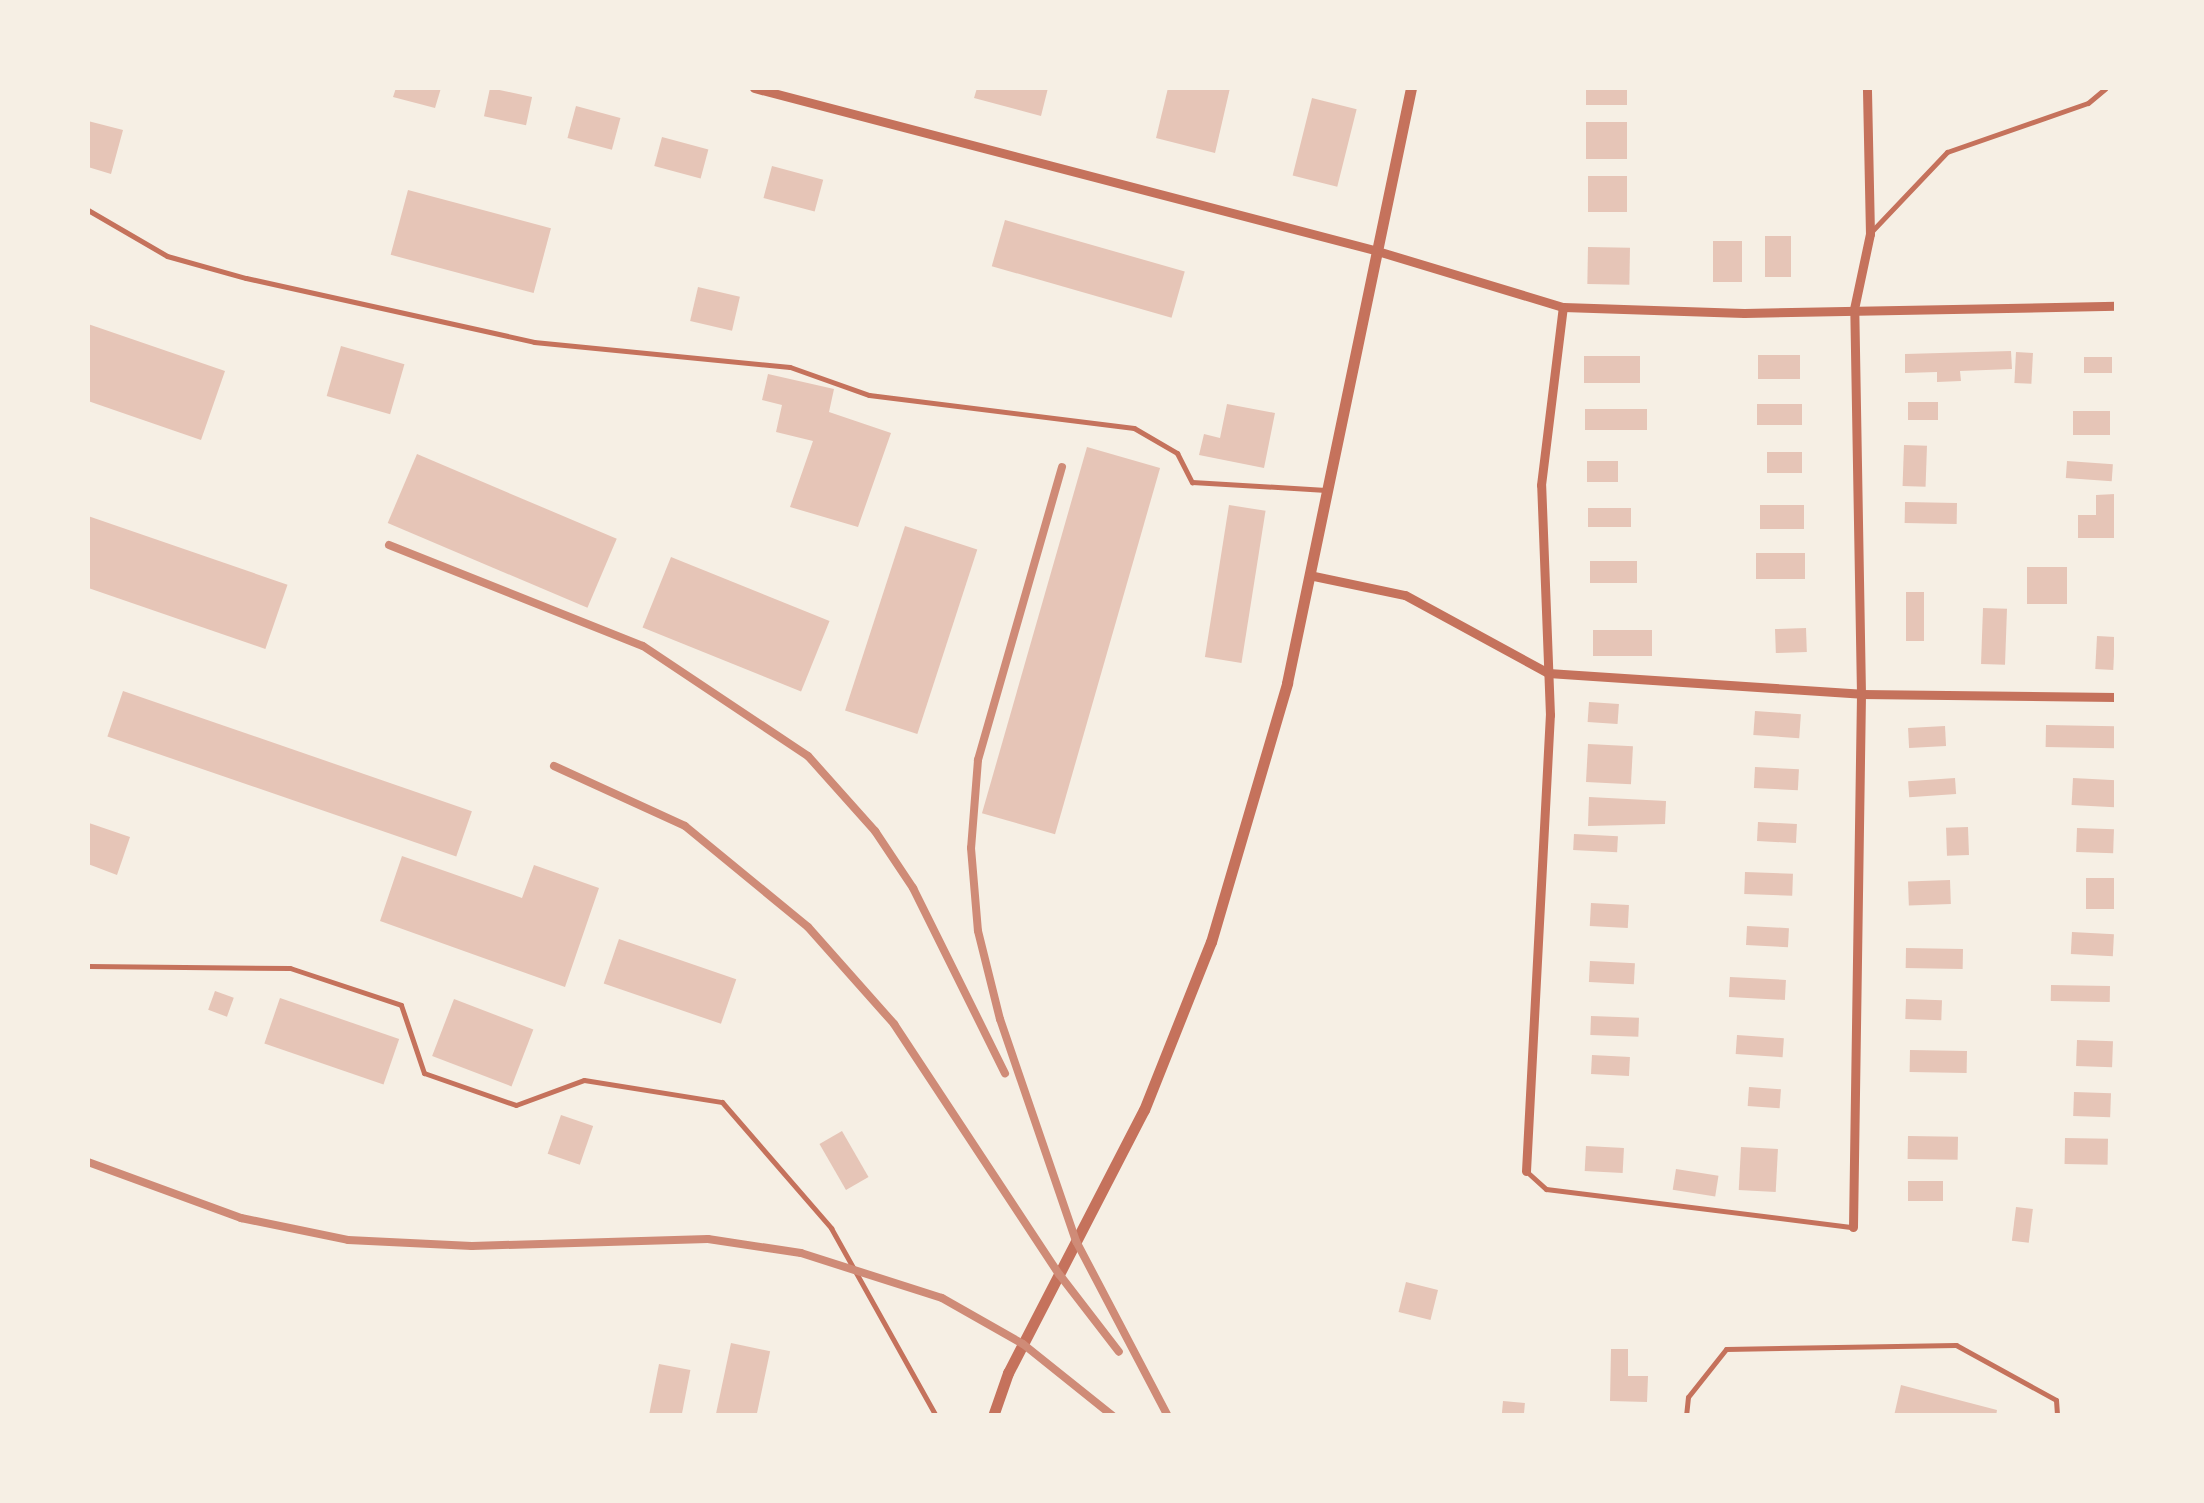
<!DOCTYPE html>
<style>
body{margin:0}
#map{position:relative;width:2204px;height:1503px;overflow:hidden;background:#f6efe4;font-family:"IBM Plex Sans",sans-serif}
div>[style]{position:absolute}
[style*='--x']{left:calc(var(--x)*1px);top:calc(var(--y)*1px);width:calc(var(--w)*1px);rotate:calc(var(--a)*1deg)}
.building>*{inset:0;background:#e6c5b7;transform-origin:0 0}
.service>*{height:5px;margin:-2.5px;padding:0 2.5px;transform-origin:2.5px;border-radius:2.5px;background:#c5725c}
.minor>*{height:9px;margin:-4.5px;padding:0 4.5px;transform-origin:4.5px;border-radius:4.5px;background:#c5725c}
.tertiary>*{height:11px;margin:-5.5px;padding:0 5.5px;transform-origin:5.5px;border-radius:5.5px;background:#c5725c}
.rail>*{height:8px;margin:-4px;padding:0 4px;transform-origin:4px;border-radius:4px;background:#cf8b77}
span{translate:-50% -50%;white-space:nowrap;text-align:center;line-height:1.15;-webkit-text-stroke:8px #f6efe4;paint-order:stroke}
.frame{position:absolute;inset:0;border:90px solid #f6efe4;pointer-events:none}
</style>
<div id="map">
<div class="building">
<div style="clip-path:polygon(396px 88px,441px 88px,435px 108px,393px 97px)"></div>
<div style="left:490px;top:88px;width:43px;height:29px;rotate:12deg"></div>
<div style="clip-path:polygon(977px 88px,1048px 88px,1041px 116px,974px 98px)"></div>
<div style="clip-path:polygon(1168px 88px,1230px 88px,1215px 153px,1156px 138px)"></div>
<div style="left:1586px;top:88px;width:41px;height:17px"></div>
<div style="left:1312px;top:98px;width:46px;height:80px;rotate:14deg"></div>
<div style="left:576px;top:106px;width:46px;height:33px;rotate:15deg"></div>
<div style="clip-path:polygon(88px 121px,123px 130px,111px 174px,88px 167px)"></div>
<div style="left:1586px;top:122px;width:41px;height:37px"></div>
<div style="left:662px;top:137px;width:48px;height:30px;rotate:15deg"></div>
<div style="left:772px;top:166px;width:53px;height:33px;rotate:15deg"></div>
<div style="left:1627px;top:176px;width:36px;height:39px;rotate:90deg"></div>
<div style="left:408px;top:190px;width:148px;height:67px;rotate:15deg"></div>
<div style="left:1005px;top:220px;width:187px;height:48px;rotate:16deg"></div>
<div style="left:1765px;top:236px;width:26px;height:41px"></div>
<div style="left:1713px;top:241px;width:29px;height:41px"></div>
<div style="left:1588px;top:247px;width:42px;height:37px;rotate:1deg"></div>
<div style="left:698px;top:287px;width:43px;height:35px;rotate:13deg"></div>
<div style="clip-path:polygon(88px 324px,225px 371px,201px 440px,88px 401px)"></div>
<div style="left:341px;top:346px;width:66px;height:52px;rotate:16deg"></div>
<div style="clip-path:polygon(2011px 351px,2012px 369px,1960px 371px,1961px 381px,1937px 382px,1937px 372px,1905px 373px,1905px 354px)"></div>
<div style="left:2016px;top:352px;width:17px;height:31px;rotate:3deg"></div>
<div style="left:1758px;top:355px;width:42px;height:24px"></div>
<div style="left:1584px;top:356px;width:56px;height:27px"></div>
<div style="left:2084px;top:357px;width:28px;height:16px"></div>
<div style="clip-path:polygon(768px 374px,834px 389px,829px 412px,891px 433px,858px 527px,790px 507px,813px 441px,776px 432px,782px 405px,762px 400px)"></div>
<div style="left:1908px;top:402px;width:30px;height:18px"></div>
<div style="clip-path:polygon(1227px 404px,1275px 413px,1264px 468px,1199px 455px,1204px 434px,1220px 438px)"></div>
<div style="left:1802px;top:404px;width:21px;height:45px;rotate:90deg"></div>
<div style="left:1585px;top:409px;width:62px;height:21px"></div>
<div style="left:2073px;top:411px;width:37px;height:24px"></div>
<div style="left:1904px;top:445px;width:23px;height:41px;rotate:2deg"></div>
<div style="left:1087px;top:447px;width:76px;height:381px;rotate:16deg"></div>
<div style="left:1802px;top:452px;width:21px;height:35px;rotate:90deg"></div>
<div style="left:417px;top:454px;width:217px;height:75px;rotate:23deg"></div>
<div style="left:1587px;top:461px;width:31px;height:21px"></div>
<div style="left:2067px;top:461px;width:46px;height:17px;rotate:4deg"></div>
<div style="clip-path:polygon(2115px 494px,2115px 538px,2078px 538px,2078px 515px,2096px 515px,2096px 495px)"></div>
<div style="left:1905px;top:502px;width:52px;height:21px;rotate:1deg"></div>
<div style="left:1229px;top:505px;width:37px;height:154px;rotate:9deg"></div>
<div style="left:1760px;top:505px;width:44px;height:24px"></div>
<div style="left:1631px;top:508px;width:19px;height:43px;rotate:90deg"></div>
<div style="left:88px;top:516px;width:211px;height:68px;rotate:19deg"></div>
<div style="left:905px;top:526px;width:76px;height:194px;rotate:18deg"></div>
<div style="left:1805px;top:553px;width:26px;height:49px;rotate:90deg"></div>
<div style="left:671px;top:557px;width:171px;height:76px;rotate:22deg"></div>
<div style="left:1590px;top:561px;width:47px;height:22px"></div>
<div style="left:2027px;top:567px;width:40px;height:37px"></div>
<div style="left:1906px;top:592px;width:18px;height:49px"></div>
<div style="left:1983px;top:608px;width:24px;height:56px;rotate:2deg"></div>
<div style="left:1806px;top:628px;width:24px;height:31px;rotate:88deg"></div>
<div style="left:1593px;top:630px;width:59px;height:26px"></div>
<div style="left:2097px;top:636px;width:18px;height:33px;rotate:3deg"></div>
<div style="left:123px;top:691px;width:369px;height:48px;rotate:19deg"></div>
<div style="left:1589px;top:702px;width:30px;height:20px;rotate:4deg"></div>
<div style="left:1755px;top:711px;width:46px;height:24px;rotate:4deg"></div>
<div style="left:2046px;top:725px;width:69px;height:22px;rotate:1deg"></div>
<div style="left:1945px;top:726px;width:20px;height:37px;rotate:87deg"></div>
<div style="left:1588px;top:744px;width:45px;height:38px;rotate:3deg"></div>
<div style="left:1755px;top:767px;width:44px;height:21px;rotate:3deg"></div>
<div style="left:1955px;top:778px;width:16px;height:47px;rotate:86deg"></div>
<div style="left:2073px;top:778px;width:43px;height:27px;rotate:3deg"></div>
<div style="clip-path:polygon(1589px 797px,1666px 801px,1665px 824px,1588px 826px)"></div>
<div style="left:1758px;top:822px;width:39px;height:19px;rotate:3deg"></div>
<div style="clip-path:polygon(89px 823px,130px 837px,117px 875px,88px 864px)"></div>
<div style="left:1968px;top:827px;width:28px;height:22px;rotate:88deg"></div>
<div style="left:2077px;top:828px;width:37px;height:24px;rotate:2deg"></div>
<div style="left:1574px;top:834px;width:44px;height:16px;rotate:3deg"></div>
<div style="clip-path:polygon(402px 856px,522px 898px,534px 865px,599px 888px,565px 987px,380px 921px)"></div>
<div style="left:1745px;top:872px;width:48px;height:22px;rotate:2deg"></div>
<div style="left:2086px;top:878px;width:30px;height:31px"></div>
<div style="left:1950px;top:880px;width:24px;height:42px;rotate:88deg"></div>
<div style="left:1591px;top:903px;width:38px;height:23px;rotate:3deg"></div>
<div style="left:1747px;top:926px;width:42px;height:19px;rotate:3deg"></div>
<div style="left:2072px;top:932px;width:42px;height:22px;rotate:3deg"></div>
<div style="left:619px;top:939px;width:124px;height:47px;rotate:19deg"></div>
<div style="left:1906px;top:948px;width:57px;height:20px;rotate:1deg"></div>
<div style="left:1590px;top:961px;width:45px;height:21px;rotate:3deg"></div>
<div style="left:1730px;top:977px;width:56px;height:20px;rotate:3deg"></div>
<div style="left:2051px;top:985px;width:59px;height:16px;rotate:1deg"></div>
<div style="left:215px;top:991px;width:20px;height:20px;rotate:20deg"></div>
<div style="left:280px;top:998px;width:126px;height:48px;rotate:19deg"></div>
<div style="left:454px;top:999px;width:85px;height:61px;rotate:21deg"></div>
<div style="left:1906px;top:999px;width:36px;height:20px;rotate:2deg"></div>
<div style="left:1591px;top:1016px;width:48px;height:19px;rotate:2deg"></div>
<div style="left:1737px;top:1035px;width:47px;height:19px;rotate:4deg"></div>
<div style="left:2077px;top:1040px;width:36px;height:26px;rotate:2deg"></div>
<div style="left:1910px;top:1050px;width:57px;height:22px;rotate:1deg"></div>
<div style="left:1592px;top:1055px;width:38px;height:19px;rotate:3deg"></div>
<div style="left:1749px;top:1087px;width:32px;height:19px;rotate:4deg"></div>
<div style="left:2074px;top:1092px;width:37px;height:24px;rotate:2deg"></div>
<div style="left:561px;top:1115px;width:34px;height:41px;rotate:19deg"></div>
<div style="left:842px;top:1131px;width:53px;height:26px;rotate:60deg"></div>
<div style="left:1908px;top:1136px;width:50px;height:23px;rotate:1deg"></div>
<div style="left:2065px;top:1138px;width:43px;height:26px;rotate:1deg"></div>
<div style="left:1586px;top:1146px;width:38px;height:25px;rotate:3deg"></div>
<div style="left:1741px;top:1147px;width:37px;height:43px;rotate:3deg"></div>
<div style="left:1676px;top:1169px;width:43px;height:21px;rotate:9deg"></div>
<div style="left:1908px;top:1181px;width:35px;height:20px"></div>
<div style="left:2016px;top:1207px;width:17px;height:34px;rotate:7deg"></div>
<div style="left:1406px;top:1282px;width:33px;height:31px;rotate:14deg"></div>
<div style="left:731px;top:1343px;width:40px;height:74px;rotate:12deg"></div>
<div style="clip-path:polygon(1611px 1349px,1628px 1349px,1628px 1376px,1648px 1376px,1647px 1402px,1610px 1401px)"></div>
<div style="left:659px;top:1364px;width:32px;height:53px;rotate:11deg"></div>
<div style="clip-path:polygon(1901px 1385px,1997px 1410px,1996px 1416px,1894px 1416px)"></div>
<div style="left:1503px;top:1401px;width:22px;height:15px;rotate:5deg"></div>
</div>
<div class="service">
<div style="--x:88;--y:210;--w:91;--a:30.2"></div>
<div style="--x:167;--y:256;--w:82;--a:15.6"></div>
<div style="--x:246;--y:278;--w:295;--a:12.5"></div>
<div style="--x:534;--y:342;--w:257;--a:5.6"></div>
<div style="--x:790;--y:367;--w:84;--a:19.5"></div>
<div style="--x:869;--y:395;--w:267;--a:7.1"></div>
<div style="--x:1134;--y:428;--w:50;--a:30.2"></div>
<div style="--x:1177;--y:453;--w:33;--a:63"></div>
<div style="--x:1192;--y:482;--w:134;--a:3.4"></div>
<div style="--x:1872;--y:231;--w:109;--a:-46.5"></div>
<div style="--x:1947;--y:152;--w:149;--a:-19.2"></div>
<div style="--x:2088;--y:103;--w:23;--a:-40"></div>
<div style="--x:88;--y:966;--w:202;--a:0.6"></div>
<div style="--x:290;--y:968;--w:117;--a:18.4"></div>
<div style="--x:401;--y:1005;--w:72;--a:71.3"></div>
<div style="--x:424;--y:1073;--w:97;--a:19.2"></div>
<div style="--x:516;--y:1105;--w:72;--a:-20.2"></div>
<div style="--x:584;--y:1080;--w:140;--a:9.1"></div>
<div style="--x:722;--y:1102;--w:167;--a:49.1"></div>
<div style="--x:831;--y:1228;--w:215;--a:60.8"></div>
<div style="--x:1526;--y:1171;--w:27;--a:42"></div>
<div style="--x:1546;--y:1189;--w:309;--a:7.1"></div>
<div style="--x:1686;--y:1416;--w:19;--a:-84"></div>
<div style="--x:1688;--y:1397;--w:61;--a:-51.6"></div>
<div style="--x:1726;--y:1349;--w:230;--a:-1"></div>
<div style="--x:1956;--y:1345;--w:114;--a:28.8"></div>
<div style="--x:2056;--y:1400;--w:16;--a:86"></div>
</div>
<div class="minor">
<div style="--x:754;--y:88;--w:641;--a:14.64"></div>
<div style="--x:1374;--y:250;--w:197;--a:16.8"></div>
<div style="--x:1563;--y:307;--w:181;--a:1.9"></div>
<div style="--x:1744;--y:313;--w:372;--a:-1.1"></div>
<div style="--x:1309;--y:575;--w:98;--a:11.8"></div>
<div style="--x:1405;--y:595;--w:163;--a:28.6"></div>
<div style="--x:1548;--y:673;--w:314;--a:3.8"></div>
<div style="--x:1861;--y:694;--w:255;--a:0.7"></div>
<div style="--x:1526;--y:1171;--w:457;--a:-87"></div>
<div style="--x:1550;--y:715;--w:230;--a:-92.2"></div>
<div style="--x:1541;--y:485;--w:179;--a:-83"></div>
<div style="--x:1853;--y:1227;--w:533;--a:-89.14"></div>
<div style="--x:1861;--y:694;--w:385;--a:-91"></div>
<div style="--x:1854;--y:309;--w:77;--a:-78"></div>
<div style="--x:1870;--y:234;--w:146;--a:-91.2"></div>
</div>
<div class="tertiary">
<div style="--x:993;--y:1416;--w:46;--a:-70.8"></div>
<div style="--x:1008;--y:1373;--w:296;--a:-62.7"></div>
<div style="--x:1144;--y:1110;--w:181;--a:-68.3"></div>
<div style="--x:1211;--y:942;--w:270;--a:-73.6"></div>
<div style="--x:1287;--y:683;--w:608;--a:-78.23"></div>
</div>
<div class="rail">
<div style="--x:1062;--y:467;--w:305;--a:106"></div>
<div style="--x:978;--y:760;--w:88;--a:94.5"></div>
<div style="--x:971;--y:848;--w:83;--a:85.2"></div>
<div style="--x:978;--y:931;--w:91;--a:76"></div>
<div style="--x:1000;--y:1019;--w:235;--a:71.1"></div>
<div style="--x:1076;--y:1241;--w:198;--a:62.3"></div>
<div style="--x:389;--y:545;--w:273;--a:21.7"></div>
<div style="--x:643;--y:646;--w:198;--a:33.7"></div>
<div style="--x:808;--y:756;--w:101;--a:48.2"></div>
<div style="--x:875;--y:831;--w:69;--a:56.3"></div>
<div style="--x:913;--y:888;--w:207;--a:63.6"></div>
<div style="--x:554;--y:766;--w:144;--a:24.6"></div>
<div style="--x:685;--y:826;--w:159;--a:39.4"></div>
<div style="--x:808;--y:927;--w:130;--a:48.4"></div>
<div style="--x:894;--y:1024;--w:300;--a:56.6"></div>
<div style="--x:1059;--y:1274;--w:98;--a:52.4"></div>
<div style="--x:88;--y:1162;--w:163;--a:20.1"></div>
<div style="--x:241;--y:1218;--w:109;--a:11.6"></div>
<div style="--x:348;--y:1240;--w:124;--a:2.8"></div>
<div style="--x:472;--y:1246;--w:236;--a:-1.7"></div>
<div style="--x:708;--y:1239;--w:94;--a:8.6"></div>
<div style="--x:801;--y:1253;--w:148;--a:17.7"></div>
<div style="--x:942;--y:1298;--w:93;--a:29.6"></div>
<div style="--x:1023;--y:1344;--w:115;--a:38.7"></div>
</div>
<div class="frame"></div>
</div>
